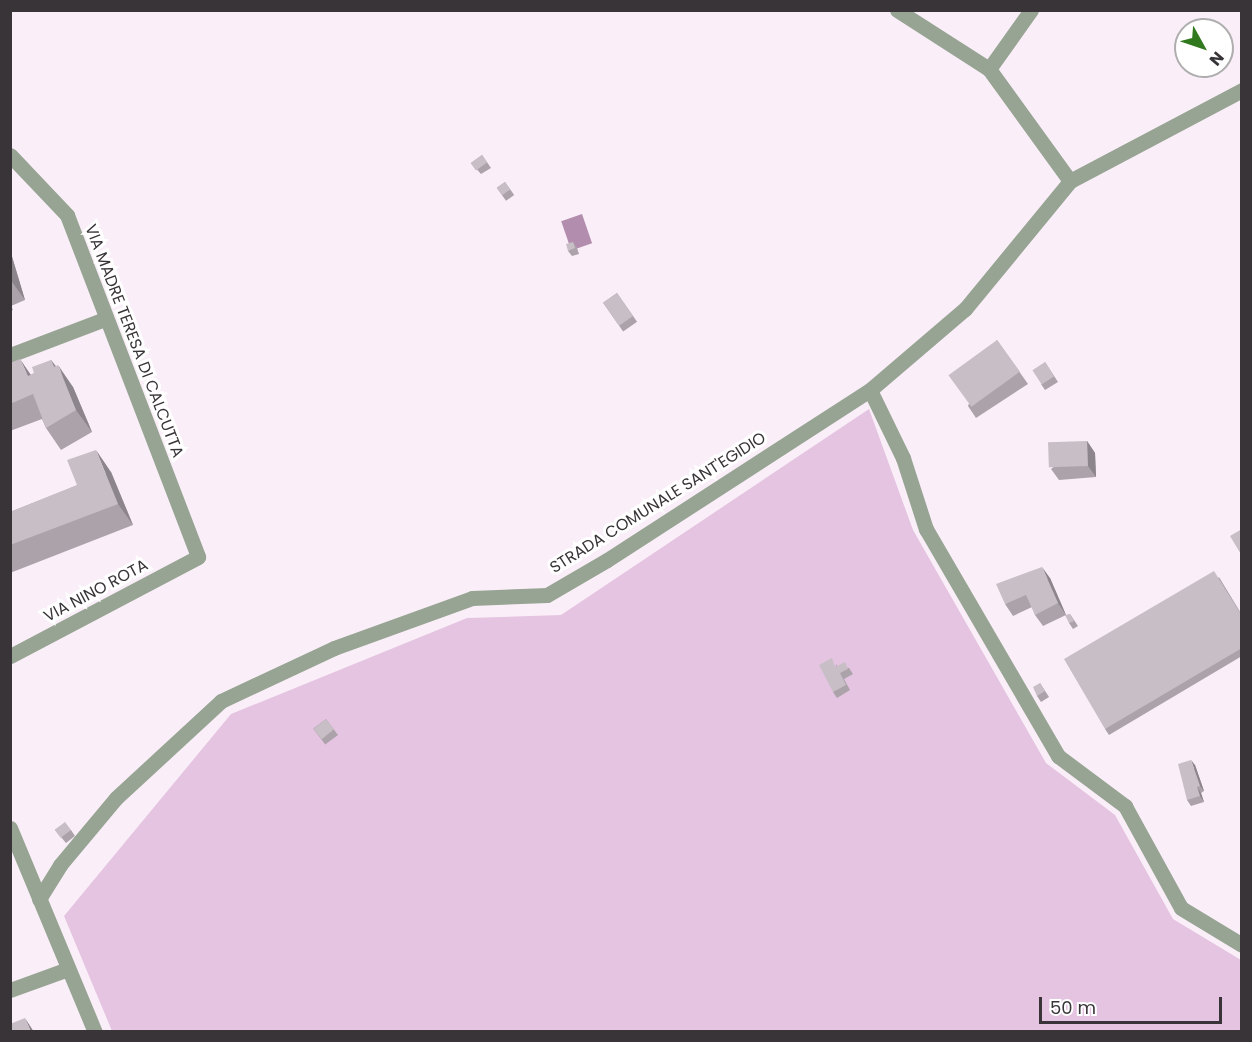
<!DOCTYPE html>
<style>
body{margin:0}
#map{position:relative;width:1252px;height:1042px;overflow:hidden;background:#faeff8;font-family:Poppins,sans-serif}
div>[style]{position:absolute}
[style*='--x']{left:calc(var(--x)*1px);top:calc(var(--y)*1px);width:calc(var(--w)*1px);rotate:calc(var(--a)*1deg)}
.green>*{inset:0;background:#e5c4e1}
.water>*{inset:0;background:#b38dae;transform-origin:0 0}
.street>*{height:15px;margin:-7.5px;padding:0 7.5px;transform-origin:7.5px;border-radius:7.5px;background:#97a493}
.wall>*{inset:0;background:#aca3aa;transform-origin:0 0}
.shaded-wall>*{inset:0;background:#8c858b}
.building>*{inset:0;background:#c8bec6;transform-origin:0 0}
span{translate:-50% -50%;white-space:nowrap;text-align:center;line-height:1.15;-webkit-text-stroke:6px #fff;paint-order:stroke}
.street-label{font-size:16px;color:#383437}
.frame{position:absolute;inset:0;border:12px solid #383437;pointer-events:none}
.north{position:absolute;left:1174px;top:18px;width:60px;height:60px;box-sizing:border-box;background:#fff;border:2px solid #afaeaf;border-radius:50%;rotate:130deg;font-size:16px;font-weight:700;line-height:24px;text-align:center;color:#383437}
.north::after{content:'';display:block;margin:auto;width:21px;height:27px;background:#31791e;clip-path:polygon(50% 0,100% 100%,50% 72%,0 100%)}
.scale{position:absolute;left:1039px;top:997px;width:183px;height:27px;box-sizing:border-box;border:3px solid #383437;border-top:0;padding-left:8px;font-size:18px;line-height:21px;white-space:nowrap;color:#383437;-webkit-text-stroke:4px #fff;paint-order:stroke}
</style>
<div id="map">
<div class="green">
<div style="clip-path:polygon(869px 409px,913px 530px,1046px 763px,1115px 815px,1173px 919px,1241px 960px,1241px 1031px,112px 1031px,64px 916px,231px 714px,467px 618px,561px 615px)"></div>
</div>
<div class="water">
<div style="left:582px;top:214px;width:31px;height:22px;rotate:71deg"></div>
</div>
<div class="street">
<div style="--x:897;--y:10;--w:109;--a:32.7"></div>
<div style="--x:1031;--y:10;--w:72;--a:125.4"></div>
<div style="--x:989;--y:69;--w:138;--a:54.1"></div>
<div style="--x:10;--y:155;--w:83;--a:46.5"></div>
<div style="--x:67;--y:215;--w:366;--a:69"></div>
<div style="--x:198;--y:557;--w:212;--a:152.2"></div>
<div style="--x:10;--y:355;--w:102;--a:-20.8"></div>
<div style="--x:870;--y:390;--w:76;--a:64.1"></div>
<div style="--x:903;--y:458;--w:75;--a:72.1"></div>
<div style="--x:926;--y:529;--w:263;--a:59.8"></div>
<div style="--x:1058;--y:756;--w:84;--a:36.7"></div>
<div style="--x:1125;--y:806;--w:116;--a:61.2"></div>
<div style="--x:1181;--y:908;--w:71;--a:31.2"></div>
<div style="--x:10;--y:828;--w:221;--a:67.4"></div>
<div style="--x:39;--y:899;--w:40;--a:-58"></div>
<div style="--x:60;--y:865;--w:87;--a:-50.1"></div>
<div style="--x:116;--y:798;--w:143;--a:-42.7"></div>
<div style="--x:221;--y:701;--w:125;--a:-25.1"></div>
<div style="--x:334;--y:648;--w:147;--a:-19.9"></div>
<div style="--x:472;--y:598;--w:75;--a:-2.3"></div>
<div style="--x:547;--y:595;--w:69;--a:-30.3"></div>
<div style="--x:607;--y:560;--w:313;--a:-32.9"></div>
<div style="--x:870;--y:390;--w:125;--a:-40.5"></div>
<div style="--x:965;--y:309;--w:166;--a:-50.6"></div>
<div style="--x:1070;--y:181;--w:195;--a:-27.9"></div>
<div style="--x:10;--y:990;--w:62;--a:-19.9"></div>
</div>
<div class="wall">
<div style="clip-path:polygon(482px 155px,491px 168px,481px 174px,471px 163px)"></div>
<div style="left:505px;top:182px;width:16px;height:10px;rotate:55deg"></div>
<div style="clip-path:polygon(573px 242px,577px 248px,579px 254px,572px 256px,568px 251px)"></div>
<div style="clip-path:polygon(10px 250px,25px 300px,11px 306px,13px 310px,10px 311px)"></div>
<div style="left:617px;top:293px;width:35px;height:17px;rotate:55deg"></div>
<div style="clip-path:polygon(997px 340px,1028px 384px,976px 418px,968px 406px)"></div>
<div style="clip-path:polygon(51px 360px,73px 387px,92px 432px,61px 450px,46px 428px,42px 419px,10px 431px,10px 363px,31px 375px,34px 373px)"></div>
<div style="clip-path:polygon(1045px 362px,1058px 382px,1045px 390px,1041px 384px)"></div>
<div style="clip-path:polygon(1087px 441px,1095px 453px,1096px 477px,1059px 480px,1051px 469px)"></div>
<div style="clip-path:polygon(111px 472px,133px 525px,10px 573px,10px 512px)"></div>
<div style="clip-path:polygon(1219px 577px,1242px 615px,1242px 656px,1109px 735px,1105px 729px)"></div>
<div style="clip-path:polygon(1050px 578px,1066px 615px,1043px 626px,1035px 615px,1032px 607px,1013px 616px,1005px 604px)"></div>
<div style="clip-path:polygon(1070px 614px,1078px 626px,1073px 629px,1069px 623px)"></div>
<div style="clip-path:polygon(836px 664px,837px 666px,849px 668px,853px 674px,844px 679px,850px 690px,837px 698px,833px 692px)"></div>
<div style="clip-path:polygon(1040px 683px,1049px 697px,1041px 702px,1037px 696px)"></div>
<div style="left:326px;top:719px;width:20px;height:16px;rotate:53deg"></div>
<div style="clip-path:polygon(1195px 765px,1204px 791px,1201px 793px,1204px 802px,1191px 806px,1187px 800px)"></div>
<div style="clip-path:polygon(55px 830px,71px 830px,75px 836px,66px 843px)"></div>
</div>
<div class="shaded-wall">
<div style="clip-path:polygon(10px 250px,25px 300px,10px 279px)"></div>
<div style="clip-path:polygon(20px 359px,35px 381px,28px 376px)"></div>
<div style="clip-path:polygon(51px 360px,63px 377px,58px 365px,73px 387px,92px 432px,76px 410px)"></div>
<div style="clip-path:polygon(1087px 441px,1095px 453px,1096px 477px,1088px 466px)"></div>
<div style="clip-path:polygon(96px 450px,111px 472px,133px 525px,118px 504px)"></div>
<div style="clip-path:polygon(1042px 567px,1050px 578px,1066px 615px,1058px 603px)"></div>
<div style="clip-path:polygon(1191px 760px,1195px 765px,1204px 791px,1200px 786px)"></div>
<div style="clip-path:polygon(1197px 787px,1201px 793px,1204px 802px,1200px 796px)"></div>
<div style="clip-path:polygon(25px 1018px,34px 1032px,31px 1032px)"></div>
</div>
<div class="building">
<div style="left:482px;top:155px;width:9px;height:14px;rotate:54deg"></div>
<div style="left:505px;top:182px;width:9px;height:10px;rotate:54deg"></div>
<div style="clip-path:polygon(573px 242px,575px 248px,568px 251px,566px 244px)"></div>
<div style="left:617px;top:293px;width:28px;height:17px;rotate:55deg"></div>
<div style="left:997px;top:340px;width:39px;height:60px;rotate:54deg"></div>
<div style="clip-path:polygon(20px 359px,28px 376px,34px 373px,32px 367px,51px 360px,54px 367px,58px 365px,76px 410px,46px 428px,33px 394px,10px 404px,10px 363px)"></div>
<div style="left:1045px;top:362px;width:17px;height:15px;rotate:57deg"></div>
<div style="left:1087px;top:441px;width:25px;height:39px;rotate:88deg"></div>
<div style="clip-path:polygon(96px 450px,118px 504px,10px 545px,10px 512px,77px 485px,67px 460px)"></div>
<div style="clip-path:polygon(1242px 529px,1242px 556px,1230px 536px)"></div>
<div style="clip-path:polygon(1042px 567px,1058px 603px,1035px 615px,1026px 595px,1005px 604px,996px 584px)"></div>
<div style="clip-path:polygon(1214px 571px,1242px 616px,1242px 648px,1105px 729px,1064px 659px)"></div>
<div style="clip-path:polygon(1070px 614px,1074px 621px,1069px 623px,1065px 615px)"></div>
<div style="clip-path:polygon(832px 658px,835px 667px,845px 662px,848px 669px,840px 673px,846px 685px,833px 692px,819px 665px)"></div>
<div style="clip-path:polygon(1040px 683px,1045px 691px,1037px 696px,1033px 687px)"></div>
<div style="left:326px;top:719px;width:13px;height:16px;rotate:51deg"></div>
<div style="clip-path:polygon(1191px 760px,1200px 786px,1197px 787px,1200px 796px,1187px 800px,1178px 764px)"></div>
<div style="left:65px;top:822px;width:10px;height:13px;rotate:53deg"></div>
<div style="clip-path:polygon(25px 1018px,31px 1032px,10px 1032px,10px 1024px)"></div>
</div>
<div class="street-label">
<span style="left:134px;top:341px;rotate:69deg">VIA MADRE TERESA DI CALCUTTA</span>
<span style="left:658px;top:503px;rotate:-32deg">STRADA COMUNALE SANT'EGIDIO</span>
<span style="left:96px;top:591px;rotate:-28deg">VIA NINO ROTA</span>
</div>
<div class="frame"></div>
<div class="north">N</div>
<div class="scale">50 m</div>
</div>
